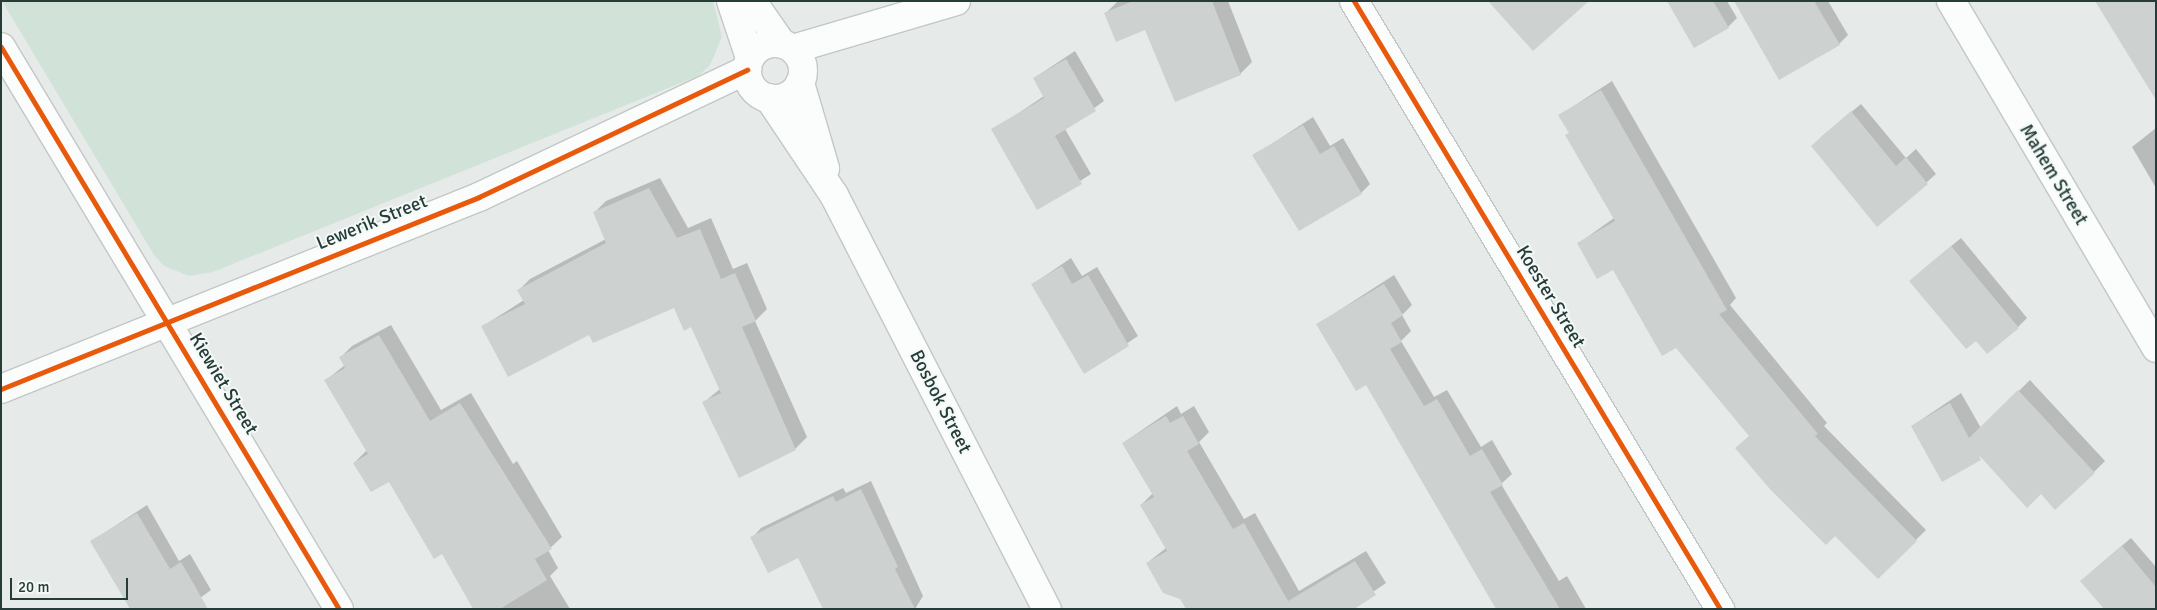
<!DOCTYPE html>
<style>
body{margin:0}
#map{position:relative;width:2157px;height:610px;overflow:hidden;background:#e6eae9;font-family:Signika,sans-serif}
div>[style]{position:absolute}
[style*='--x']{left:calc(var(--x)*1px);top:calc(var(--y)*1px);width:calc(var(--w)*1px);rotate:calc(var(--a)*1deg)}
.green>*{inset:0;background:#d1e2d8}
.shadow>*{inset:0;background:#0003}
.building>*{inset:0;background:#cdd2d0}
.roads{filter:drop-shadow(1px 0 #c3c7c6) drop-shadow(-1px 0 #c3c7c6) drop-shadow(0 1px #c3c7c6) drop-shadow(0 -1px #c3c7c6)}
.minor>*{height:28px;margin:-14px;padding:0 14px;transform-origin:14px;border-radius:14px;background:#fbfcfc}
.minor>.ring{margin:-14px;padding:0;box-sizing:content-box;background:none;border:28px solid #fbfcfc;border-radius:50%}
.cycleway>*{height:5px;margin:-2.5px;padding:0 2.5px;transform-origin:2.5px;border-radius:2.5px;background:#e8590c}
span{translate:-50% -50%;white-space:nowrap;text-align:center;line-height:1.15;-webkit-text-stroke:4px #f4f9f7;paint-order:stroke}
.street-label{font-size:19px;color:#253c39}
.frame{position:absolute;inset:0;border:2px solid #253c39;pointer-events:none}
.scale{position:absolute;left:10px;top:578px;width:118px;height:22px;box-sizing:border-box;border:2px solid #253c39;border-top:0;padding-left:6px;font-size:15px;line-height:18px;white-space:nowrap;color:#253c39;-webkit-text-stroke:4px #f4f9f7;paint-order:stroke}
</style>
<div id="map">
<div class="green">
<div style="clip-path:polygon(2px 1px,713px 1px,722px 37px,710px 65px,698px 76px,213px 272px,189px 276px,164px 266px,154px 255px)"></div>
</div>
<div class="shadow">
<div style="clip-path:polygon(1118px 1px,1228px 1px,1252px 62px,1240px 74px,1146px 28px,1105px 14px)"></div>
<div style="clip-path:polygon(1668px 1px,1727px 1px,1737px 18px,1728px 27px)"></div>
<div style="clip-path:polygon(1817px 1px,1828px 1px,1848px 35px,1839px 44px,1813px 4px)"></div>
<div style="clip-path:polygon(1075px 51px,1104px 101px,1065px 129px,1091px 174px,1038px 208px,993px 130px,1044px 96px,1034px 78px)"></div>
<div style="clip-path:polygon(1612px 81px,1736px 298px,1730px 305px,1827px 423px,1824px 426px,1926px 530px,1878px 577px,1750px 435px,1613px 268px,1579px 243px,1614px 218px,1560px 115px)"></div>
<div style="clip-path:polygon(1861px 104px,1906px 158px,1916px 149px,1936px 174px,1878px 225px,1821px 137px)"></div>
<div style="clip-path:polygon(1313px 117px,1330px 146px,1343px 138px,1370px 184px,1361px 193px,1253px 156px)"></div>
<div style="clip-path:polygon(2156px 128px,2156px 188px,2132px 147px)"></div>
<div style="clip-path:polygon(660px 178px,688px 228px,711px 218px,733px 269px,747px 263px,767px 309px,755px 321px,807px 437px,795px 449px,703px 403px,720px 389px,692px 326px,675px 306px,589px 333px,483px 326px,524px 300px,519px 290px,530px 279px,606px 239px,595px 212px,606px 201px)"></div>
<div style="clip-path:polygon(1961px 238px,2027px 318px,2018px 327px,1920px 272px)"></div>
<div style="clip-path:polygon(1071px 258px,1082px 276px,1097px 267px,1138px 336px,1085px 372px,1033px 284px)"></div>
<div style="clip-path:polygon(1394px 275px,1412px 305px,1402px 315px,1411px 331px,1401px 341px,1434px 397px,1447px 390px,1481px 447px,1492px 440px,1512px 474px,1501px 484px,1559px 581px,1567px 576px,1586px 609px,1498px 609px,1366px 384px,1318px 324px)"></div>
<div style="clip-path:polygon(391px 325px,441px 410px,471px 393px,513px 464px,517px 461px,562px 537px,548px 550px,558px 568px,550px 576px,570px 609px,475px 609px,443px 552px,390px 480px,354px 463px,367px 450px,326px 380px,345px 365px,340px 358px,352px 346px)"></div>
<div style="clip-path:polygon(2030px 380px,2105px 461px,2094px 472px,2041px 492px,1982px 457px,1912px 426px,1961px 393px,1981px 428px)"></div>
<div style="clip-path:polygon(1177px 406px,1181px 414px,1194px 406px,1209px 432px,1199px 442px,1244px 519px,1255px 513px,1299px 591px,1366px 551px,1386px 583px,1348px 609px,1181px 598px,1147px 563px,1166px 548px,1141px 505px,1153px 493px,1123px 443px)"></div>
<div style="clip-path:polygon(871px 481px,923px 596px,915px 609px,824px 609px,799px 556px,752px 538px,761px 528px,843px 488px,846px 493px)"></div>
<div style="clip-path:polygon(147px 505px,179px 561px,190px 554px,211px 590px,185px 609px,92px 541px)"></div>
<div style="clip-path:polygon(2131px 538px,2156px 567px,2156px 609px,2091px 572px)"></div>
</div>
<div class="building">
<div style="clip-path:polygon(1133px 1px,1212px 1px,1241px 75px,1175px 102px,1145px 30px,1116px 42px,1104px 13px)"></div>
<div style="clip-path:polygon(1488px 1px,1589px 1px,1533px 51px)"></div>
<div style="clip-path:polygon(1667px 1px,1713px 1px,1729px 28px,1694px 48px)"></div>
<div style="clip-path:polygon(1734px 1px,1814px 1px,1840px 45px,1779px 80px)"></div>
<div style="clip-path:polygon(2095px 1px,2156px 1px,2156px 100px)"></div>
<div style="clip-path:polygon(1066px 59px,1096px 111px,1055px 136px,1082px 184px,1037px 210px,991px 129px,1044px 98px,1033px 78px)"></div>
<div style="clip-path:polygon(1601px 90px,1727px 310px,1719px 314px,1818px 434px,1815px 436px,1917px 541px,1878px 579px,1835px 536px,1826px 545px,1769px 488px,1735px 448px,1749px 436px,1676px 348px,1662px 356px,1613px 270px,1597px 279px,1577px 243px,1615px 221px,1565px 135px,1569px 133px,1558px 115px)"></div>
<div style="clip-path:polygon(1851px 111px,1896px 166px,1906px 157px,1928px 184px,1877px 227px,1811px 146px)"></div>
<div style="clip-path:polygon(1303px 125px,1320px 154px,1334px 146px,1362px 194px,1299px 231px,1252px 155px)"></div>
<div style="clip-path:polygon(649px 188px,677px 238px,700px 229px,721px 279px,735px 273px,756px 321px,742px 327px,796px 450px,739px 478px,702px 402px,721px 393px,691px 327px,684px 331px,674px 308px,593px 343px,589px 335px,508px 377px,481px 326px,525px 304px,517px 290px,606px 243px,593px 212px)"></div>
<div style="clip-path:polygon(1951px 246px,2019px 328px,1987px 354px,1976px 341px,1966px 349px,1909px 281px)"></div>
<div style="clip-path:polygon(1062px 266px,1072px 284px,1088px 275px,1129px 346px,1084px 374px,1031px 284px)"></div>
<div style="clip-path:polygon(1384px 284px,1403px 315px,1391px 323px,1402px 342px,1390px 349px,1424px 406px,1437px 399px,1470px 456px,1482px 449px,1503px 485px,1490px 492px,1560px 609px,1496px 609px,1366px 385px,1356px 391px,1316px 324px)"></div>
<div style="clip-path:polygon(379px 335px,430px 421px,460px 403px,552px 549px,535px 559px,547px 580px,500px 609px,473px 609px,442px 554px,434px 559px,389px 482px,371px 492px,353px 463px,368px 454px,324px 380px,345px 368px,339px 357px)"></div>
<div style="clip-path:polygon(2018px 390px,2095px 473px,2055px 510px,2041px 494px,2027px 508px,1978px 454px,1981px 460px,1942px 482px,1911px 426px,1950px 403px,1969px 438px)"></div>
<div style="clip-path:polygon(1166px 416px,1170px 423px,1183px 416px,1199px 444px,1187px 451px,1233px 529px,1244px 523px,1288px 601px,1355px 561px,1376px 595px,1354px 609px,1186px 609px,1180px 599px,1163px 593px,1146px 563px,1167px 551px,1140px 505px,1154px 497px,1122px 443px)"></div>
<div style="clip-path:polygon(861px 489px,898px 567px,895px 569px,915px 609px,823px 609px,798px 558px,768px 573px,750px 537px,833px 496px,836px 502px)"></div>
<div style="clip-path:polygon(137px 513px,170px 569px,181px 562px,208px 609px,130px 609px,90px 541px)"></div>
<div style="clip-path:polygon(2122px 546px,2156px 587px,2156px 609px,2104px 609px,2080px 581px)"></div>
</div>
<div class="roads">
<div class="minor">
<div style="--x:731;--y:1;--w:60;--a:71.6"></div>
<div style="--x:752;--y:1;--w:52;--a:55.1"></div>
<div style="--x:1354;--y:1;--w:710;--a:58.95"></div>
<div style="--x:1951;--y:1;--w:403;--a:59.4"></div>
<div class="ring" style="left:747px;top:43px;width:28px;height:28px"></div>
<div style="--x:1;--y:47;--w:656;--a:58.98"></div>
<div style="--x:793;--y:49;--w:170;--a:-16.4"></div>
<div style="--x:800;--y:83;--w:89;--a:73.6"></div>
<div style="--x:769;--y:98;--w:117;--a:56.2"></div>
<div style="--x:834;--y:195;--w:466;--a:62.8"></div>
<div style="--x:1;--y:389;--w:515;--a:-21.88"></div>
<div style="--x:479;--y:197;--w:297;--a:-25.4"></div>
</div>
</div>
<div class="cycleway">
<div style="--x:1354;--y:1;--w:710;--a:58.95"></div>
<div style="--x:1;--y:47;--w:656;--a:58.98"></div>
<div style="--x:1;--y:389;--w:515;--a:-21.88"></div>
<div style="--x:479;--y:197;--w:297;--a:-25.4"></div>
</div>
<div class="street-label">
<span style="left:2053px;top:175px;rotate:59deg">Mahem Street</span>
<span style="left:372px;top:223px;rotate:-22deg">Lewerik Street</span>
<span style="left:1550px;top:297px;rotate:59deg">Koester Street</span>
<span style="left:223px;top:384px;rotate:59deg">Kiewiet Street</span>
<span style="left:940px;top:402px;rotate:63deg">Bosbok Street</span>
</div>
<div class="frame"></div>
<div class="scale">20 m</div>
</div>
